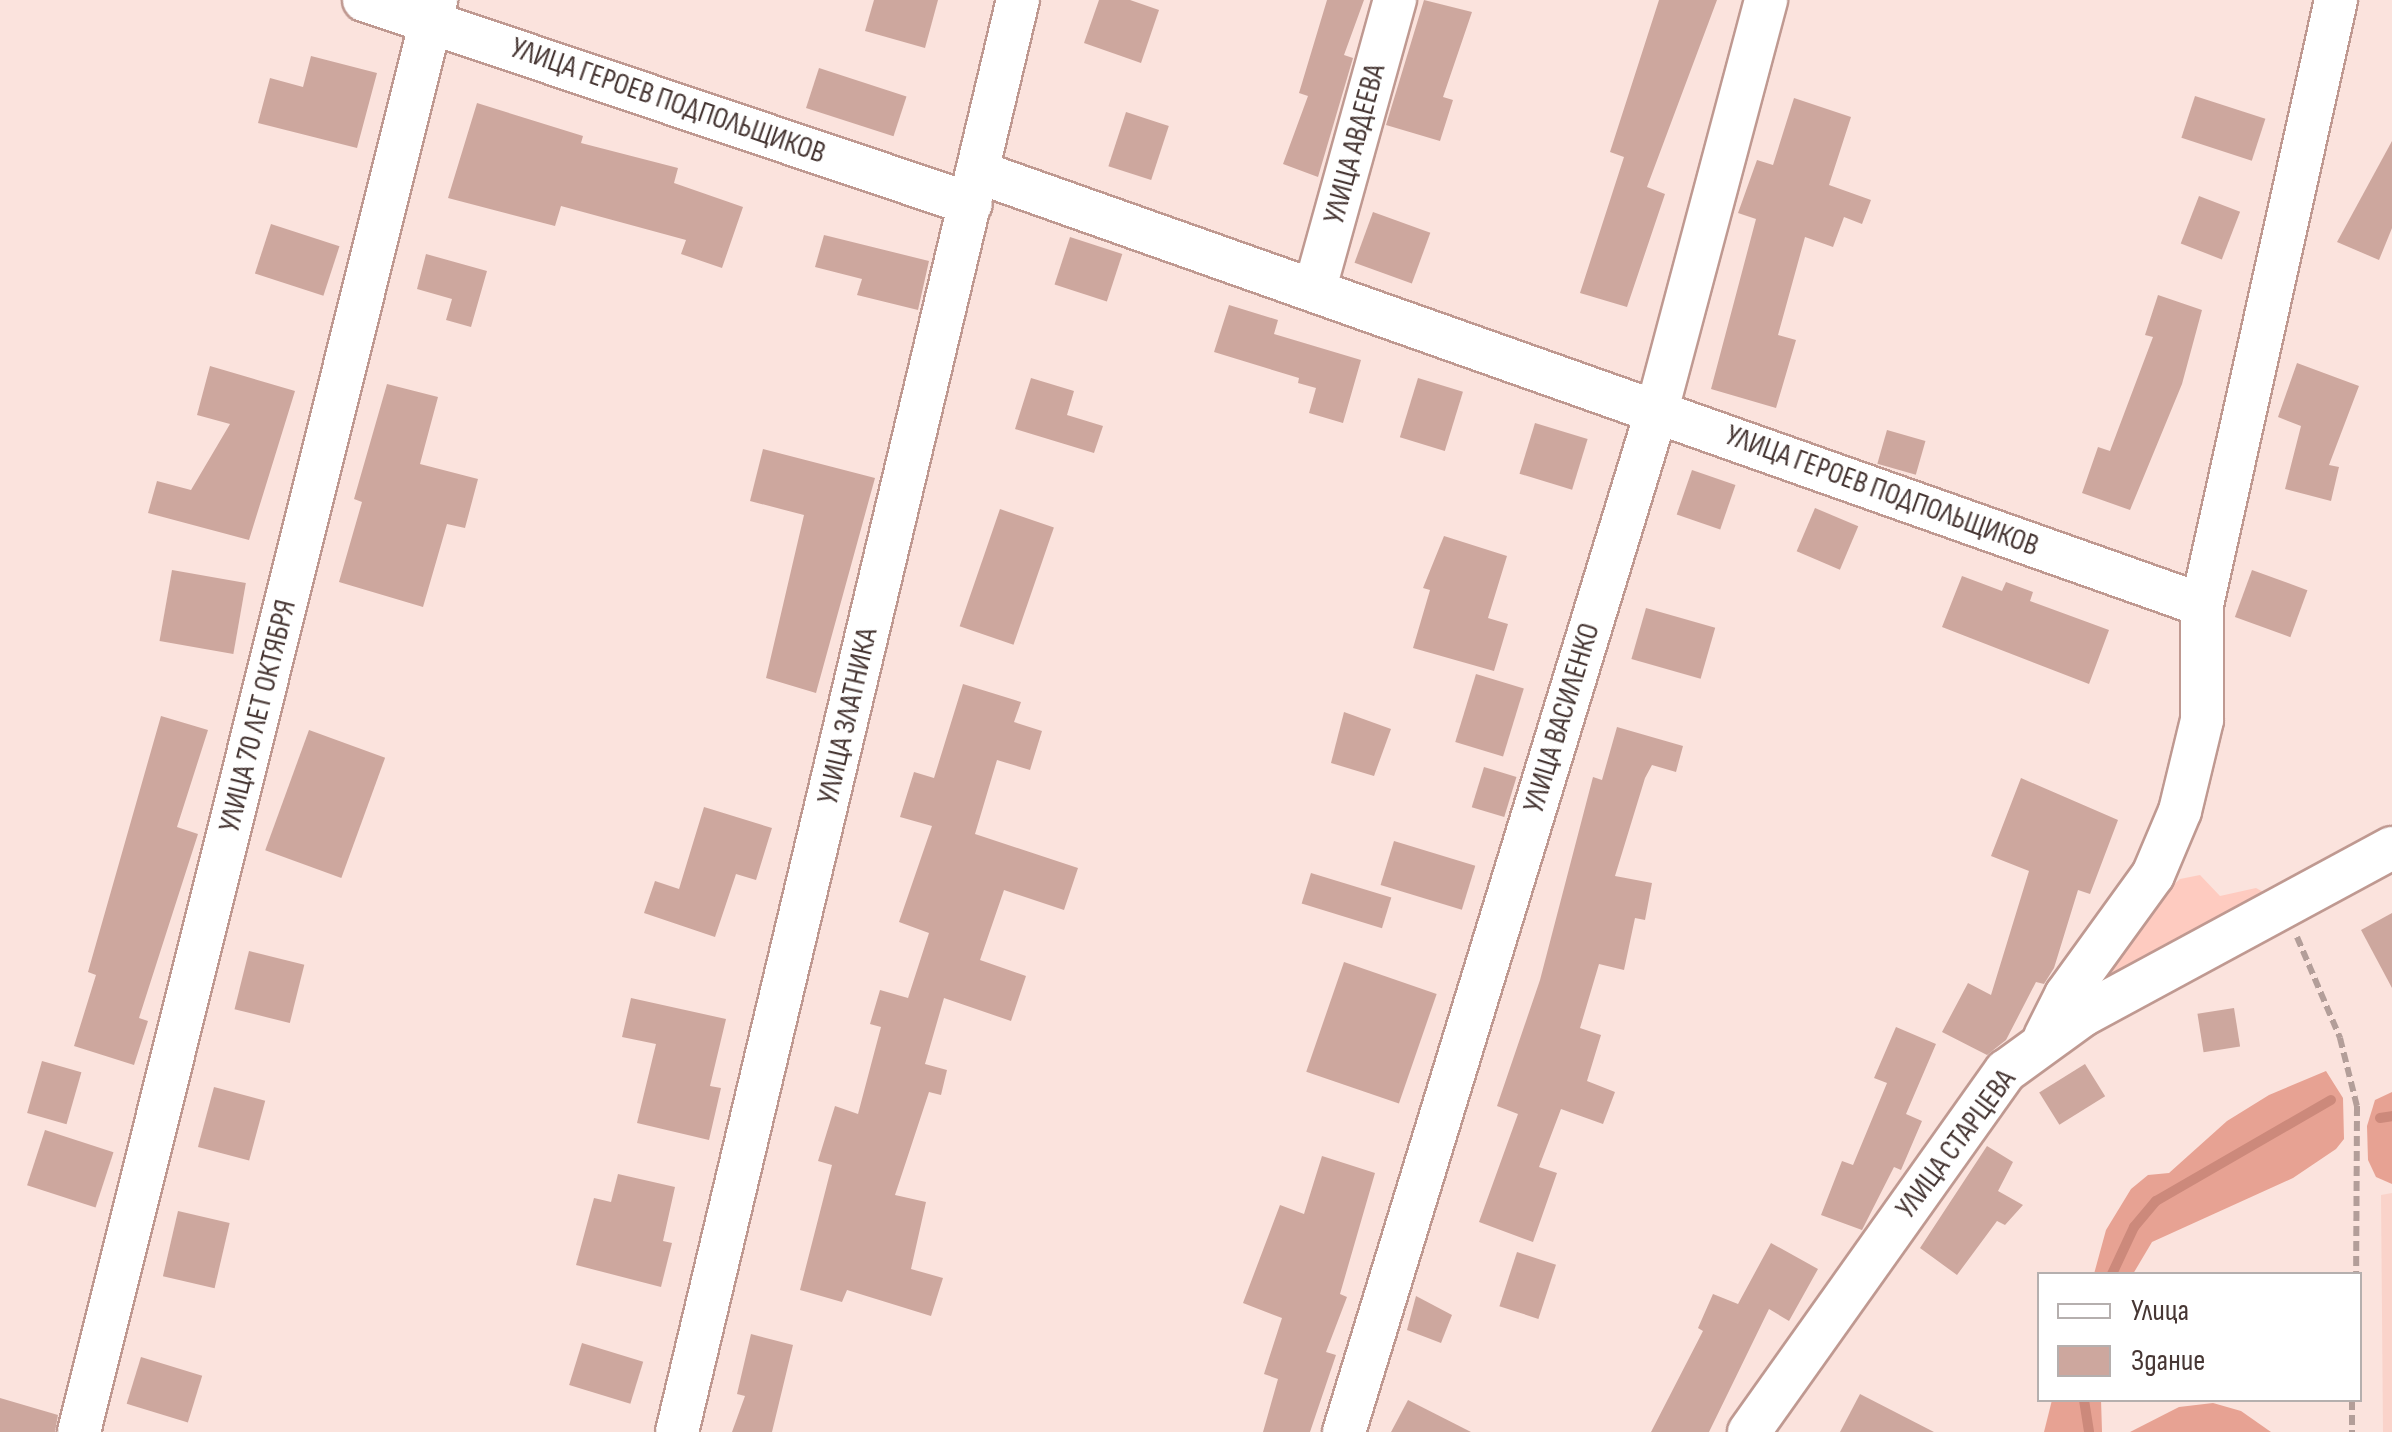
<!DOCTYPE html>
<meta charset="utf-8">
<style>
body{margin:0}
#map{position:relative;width:2392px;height:1432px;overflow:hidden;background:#fbe3dd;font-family:"Sofia Sans Condensed",sans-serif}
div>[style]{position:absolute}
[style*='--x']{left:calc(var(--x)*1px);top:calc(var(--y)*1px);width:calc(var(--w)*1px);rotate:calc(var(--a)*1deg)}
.built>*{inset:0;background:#fad3ca}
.green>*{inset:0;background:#fecbc0}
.forest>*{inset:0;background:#e7a293}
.stream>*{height:10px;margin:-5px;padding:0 5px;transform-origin:5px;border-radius:5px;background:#cc897b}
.building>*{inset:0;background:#cda79e;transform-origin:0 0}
.path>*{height:6px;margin-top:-3px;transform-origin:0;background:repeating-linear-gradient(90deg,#b39e99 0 10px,transparent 0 15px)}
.roads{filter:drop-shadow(2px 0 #bf9991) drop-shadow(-2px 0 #bf9991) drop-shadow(0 2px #bf9991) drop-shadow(0 -2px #bf9991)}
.minor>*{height:42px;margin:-21px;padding:0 21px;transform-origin:21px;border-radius:21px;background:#fff}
span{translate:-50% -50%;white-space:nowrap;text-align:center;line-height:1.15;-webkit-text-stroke:9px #fff;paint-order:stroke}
.street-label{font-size:30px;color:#473734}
.legend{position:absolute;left:2037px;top:1272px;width:325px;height:130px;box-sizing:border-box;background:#fff;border:2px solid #b5afae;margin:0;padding:12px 18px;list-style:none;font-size:30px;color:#473734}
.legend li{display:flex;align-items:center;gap:20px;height:50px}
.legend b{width:50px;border:2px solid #b5afae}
</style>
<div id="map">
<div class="built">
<div style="clip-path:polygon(2392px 1193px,2392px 1432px,2383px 1432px,2381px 1195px)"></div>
</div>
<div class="green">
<div style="clip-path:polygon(2200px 875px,2220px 896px,2256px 888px,2267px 894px,2117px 991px,2093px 975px,2157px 899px,2180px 879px)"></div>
</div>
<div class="forest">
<div style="clip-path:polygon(2326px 1071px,2343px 1098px,2344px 1139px,2336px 1149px,2293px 1178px,2152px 1242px,2133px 1274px,2094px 1274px,2106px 1230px,2131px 1189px,2148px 1175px,2169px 1173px,2227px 1121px,2269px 1095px)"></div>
<div style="clip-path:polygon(2392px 1092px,2392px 1184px,2376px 1177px,2368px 1160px,2367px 1126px,2375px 1100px)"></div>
<div style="clip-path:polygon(2052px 1400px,2101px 1400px,2102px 1432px,2044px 1432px)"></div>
<div style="clip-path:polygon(2213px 1403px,2241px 1411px,2271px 1432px,2130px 1432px,2179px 1407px)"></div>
</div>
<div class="stream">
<div style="--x:2380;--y:1118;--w:12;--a:-9"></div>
<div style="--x:2112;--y:1274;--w:52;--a:-64.9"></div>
<div style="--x:2134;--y:1227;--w:34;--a:-50"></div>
<div style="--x:2156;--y:1201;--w:202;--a:-30"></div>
<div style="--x:2084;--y:1400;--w:32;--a:81"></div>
</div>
<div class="building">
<div style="clip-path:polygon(874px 0,938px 0,925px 48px,865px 31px)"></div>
<div style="clip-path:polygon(1099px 0,1130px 0,1159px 10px,1141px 63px,1084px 43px)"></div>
<div style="clip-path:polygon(1327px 0,1364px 0,1344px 55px,1353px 58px,1318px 177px,1283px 164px,1308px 96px,1299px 93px)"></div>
<div style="clip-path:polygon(1424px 0,1472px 12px,1443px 97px,1453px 100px,1440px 141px,1386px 125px)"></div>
<div style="clip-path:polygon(1659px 0,1717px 0,1647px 187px,1665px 194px,1627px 307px,1580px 293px,1624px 157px,1610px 152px)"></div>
<div style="clip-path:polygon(311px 56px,377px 73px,357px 148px,258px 123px,270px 78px,303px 87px)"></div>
<div style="left:819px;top:68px;width:92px;height:42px;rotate:18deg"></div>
<div style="left:2195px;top:96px;width:74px;height:44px;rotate:18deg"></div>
<div style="clip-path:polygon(1794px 98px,1851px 117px,1829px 185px,1871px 200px,1862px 224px,1844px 217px,1833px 247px,1805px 237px,1778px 335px,1796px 340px,1776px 408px,1711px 389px,1756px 219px,1738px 213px,1757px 160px,1773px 165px)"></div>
<div style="clip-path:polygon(477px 103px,583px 136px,581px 143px,678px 168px,674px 183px,743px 207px,722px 268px,681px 254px,686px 240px,561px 206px,555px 226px,448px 198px)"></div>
<div style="left:1126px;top:112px;width:45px;height:57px;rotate:18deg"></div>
<div style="clip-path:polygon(2392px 141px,2392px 228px,2379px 260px,2337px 242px)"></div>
<div style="left:2199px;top:196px;width:44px;height:51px;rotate:21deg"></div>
<div style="left:1373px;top:212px;width:61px;height:54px;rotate:20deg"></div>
<div style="left:271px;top:224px;width:72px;height:52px;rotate:18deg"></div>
<div style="clip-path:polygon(824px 235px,929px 261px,918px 310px,857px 295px,862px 279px,815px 267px)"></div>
<div style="left:1070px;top:237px;width:55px;height:50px;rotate:18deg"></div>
<div style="clip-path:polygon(426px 254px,487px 271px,471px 327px,446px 320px,452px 299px,417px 289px)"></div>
<div style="clip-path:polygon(2158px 295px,2202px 310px,2182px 384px,2130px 510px,2082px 493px,2098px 447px,2110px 451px,2153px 337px,2145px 335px)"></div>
<div style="clip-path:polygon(1229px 305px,1278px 320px,1274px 334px,1361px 360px,1343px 423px,1309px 413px,1316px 388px,1298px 383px,1299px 378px,1214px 352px)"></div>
<div style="clip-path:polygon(2297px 363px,2359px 386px,2329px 465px,2339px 467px,2331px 501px,2285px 489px,2301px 426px,2278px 417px)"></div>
<div style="clip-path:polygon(210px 366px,295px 391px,249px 540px,148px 513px,157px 481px,191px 490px,230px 424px,197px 415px)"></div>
<div style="clip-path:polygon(1031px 378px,1074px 391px,1067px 415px,1103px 426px,1094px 453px,1015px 429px)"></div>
<div style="left:1418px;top:378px;width:47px;height:62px;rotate:17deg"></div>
<div style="clip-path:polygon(387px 384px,438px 397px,420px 464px,478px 479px,465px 528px,447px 524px,423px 607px,339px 582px,362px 502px,354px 499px)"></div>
<div style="left:1535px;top:423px;width:55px;height:53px;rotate:17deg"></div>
<div style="left:1887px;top:430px;width:40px;height:35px;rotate:16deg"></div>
<div style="clip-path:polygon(763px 449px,875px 478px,816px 693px,766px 678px,804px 515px,750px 501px)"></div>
<div style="left:1692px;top:470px;width:46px;height:47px;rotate:19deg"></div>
<div style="left:1815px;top:508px;width:47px;height:47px;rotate:23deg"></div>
<div style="left:1000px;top:509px;width:57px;height:124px;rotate:19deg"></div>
<div style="clip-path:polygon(1444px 536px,1507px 556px,1488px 618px,1508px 624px,1494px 671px,1413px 648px,1430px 590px,1423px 588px)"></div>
<div style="left:172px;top:570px;width:75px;height:72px;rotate:10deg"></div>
<div style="left:2252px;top:570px;width:59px;height:50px;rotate:20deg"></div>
<div style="clip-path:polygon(1962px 576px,2002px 591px,2006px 582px,2033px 592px,2030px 601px,2109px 630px,2089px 684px,1942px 627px)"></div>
<div style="left:1646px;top:608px;width:72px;height:53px;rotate:16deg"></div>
<div style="left:1476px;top:674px;width:50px;height:71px;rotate:17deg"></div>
<div style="clip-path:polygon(963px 684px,1021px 702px,1014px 722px,1042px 731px,1030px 770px,997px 760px,975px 834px,1078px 868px,1064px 910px,1004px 890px,980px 960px,1026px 976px,1011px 1021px,944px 998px,925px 1064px,947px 1070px,941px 1095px,929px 1092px,895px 1195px,926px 1202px,911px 1269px,943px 1278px,931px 1316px,847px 1290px,842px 1302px,800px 1290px,832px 1165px,818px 1161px,835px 1106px,858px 1114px,881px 1027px,870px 1024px,880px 990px,908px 998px,929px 933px,899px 922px,932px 826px,900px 817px,914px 772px,934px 778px)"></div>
<div style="clip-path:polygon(1344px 712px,1391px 729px,1374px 776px,1331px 763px)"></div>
<div style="clip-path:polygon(161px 716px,208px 730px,177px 827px,198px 834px,139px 1018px,148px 1021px,134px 1065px,74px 1046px,96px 975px,88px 972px)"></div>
<div style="clip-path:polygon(1617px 727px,1683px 746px,1676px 772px,1652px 765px,1645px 778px,1615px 876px,1652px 883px,1645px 920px,1635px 918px,1624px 970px,1599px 964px,1580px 1028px,1601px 1035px,1587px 1081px,1615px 1092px,1603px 1124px,1561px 1109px,1539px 1167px,1557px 1173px,1533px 1242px,1479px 1222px,1518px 1114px,1497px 1106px,1540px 980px,1593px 777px,1602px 780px)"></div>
<div style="left:309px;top:730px;width:81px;height:128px;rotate:20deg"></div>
<div style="left:1484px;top:767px;width:34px;height:42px;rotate:17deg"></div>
<div style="clip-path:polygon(2021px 778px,2118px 820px,2090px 894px,2078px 890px,2054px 968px,2044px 984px,2036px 982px,2006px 1040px,1987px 1055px,1942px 1032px,1968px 983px,1991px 995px,2029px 871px,1991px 856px)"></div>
<div style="clip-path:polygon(704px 807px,772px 828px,756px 880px,736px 874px,715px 937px,644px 913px,655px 881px,679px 889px)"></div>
<div style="left:1394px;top:841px;width:85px;height:46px;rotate:17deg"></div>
<div style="left:1311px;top:873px;width:84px;height:32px;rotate:17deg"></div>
<div style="clip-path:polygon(2392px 913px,2392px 988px,2361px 930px)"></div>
<div style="left:249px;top:951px;width:57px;height:60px;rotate:14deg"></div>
<div style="left:1344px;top:962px;width:98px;height:116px;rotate:19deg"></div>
<div style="clip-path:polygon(631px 998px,726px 1019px,710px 1086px,721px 1088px,709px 1140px,637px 1123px,656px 1044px,622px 1037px)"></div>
<div style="left:2234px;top:1008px;width:39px;height:37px;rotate:81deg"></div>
<div style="clip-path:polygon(1896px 1027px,1936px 1044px,1906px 1114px,1922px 1121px,1901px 1170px,1894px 1167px,1862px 1230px,1821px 1215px,1842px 1161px,1853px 1165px,1887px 1083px,1874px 1078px)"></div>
<div style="left:42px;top:1061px;width:41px;height:54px;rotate:16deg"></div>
<div style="left:2085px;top:1064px;width:38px;height:54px;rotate:58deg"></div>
<div style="left:214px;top:1087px;width:53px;height:62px;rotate:15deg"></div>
<div style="left:45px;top:1130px;width:72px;height:58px;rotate:18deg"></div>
<div style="clip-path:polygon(1987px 1146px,2013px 1162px,1998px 1191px,2023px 1205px,2005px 1225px,1997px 1221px,1957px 1275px,1920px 1248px)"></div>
<div style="clip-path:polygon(1322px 1156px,1375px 1173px,1340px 1294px,1347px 1297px,1326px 1352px,1336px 1355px,1310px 1432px,1263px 1432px,1278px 1379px,1264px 1374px,1282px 1318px,1243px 1303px,1280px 1205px,1304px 1214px)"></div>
<div style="clip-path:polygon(618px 1174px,675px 1187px,663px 1241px,672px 1243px,661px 1287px,576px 1265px,594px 1198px,611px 1202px)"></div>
<div style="left:178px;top:1211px;width:53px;height:67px;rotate:13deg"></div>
<div style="clip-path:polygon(1771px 1243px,1818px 1269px,1789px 1321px,1769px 1309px,1709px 1432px,1651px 1432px,1703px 1331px,1698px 1328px,1713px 1294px,1738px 1304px)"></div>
<div style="left:1517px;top:1252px;width:41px;height:57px;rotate:18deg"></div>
<div style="clip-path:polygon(1416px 1296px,1452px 1315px,1441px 1343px,1407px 1330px)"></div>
<div style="clip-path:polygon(751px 1334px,793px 1345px,772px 1432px,732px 1432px,745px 1396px,737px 1394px)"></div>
<div style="left:582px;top:1343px;width:64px;height:44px;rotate:17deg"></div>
<div style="left:141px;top:1357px;width:64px;height:49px;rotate:17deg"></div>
<div style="clip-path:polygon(1860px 1394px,1934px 1432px,1840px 1432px)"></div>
<div style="clip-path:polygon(0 1398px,58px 1415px,55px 1432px,0 1432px)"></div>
<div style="clip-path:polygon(1408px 1400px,1471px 1432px,1391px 1432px)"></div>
</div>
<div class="path">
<div style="--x:2297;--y:937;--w:110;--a:66.9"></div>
<div style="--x:2340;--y:1038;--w:70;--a:76"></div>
<div style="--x:2357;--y:1106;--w:168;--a:90.3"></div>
<div style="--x:2352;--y:1400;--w:32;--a:90"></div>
</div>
<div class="roads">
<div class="minor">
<div style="--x:364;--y:0;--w:640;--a:18.58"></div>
<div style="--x:978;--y:172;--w:1298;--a:19.48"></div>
<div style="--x:1315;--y:288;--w:299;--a:-74.5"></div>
<div style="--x:2045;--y:1037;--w:47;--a:-63.4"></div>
<div style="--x:2066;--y:995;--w:148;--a:-54.1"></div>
<div style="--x:2153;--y:875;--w:69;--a:-67.1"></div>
<div style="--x:2180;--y:811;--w:94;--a:-76.4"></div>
<div style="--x:2202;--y:720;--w:115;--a:-90"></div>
<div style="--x:2202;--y:605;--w:620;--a:-77.51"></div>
<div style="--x:79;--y:1432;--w:1476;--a:-76"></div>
<div style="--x:677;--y:1432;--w:1472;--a:-76.61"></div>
<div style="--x:1344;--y:1432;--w:1069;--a:-72.97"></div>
<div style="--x:1657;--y:410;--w:424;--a:-75.1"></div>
<div style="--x:1749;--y:1432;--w:443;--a:-54.6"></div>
<div style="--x:2006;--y:1071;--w:95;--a:-36"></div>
<div style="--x:2083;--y:1015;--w:351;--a:-28.4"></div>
</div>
</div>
<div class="street-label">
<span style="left:668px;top:101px;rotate:19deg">УЛИЦА ГЕРОЕВ ПОДПОЛЬЩИКОВ</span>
<span style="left:1355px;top:144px;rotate:-75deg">УЛИЦА АВДЕЕВА</span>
<span style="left:1882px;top:491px;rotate:20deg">УЛИЦА ГЕРОЕВ ПОДПОЛЬЩИКОВ</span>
<span style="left:258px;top:716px;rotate:-76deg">УЛИЦА 70 ЛЕТ ОКТЯБРЯ</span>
<span style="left:848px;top:716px;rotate:-77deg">УЛИЦА ЗЛАТНИКА</span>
<span style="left:1562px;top:718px;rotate:-73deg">УЛИЦА ВАСИЛЕНКО</span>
<span style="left:1956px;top:1144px;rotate:-53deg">УЛИЦА СТАРЦЕВА</span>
</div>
<ul class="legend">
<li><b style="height:12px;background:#fff"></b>Улица</li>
<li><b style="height:28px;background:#cda79e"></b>Здание</li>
</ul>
</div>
